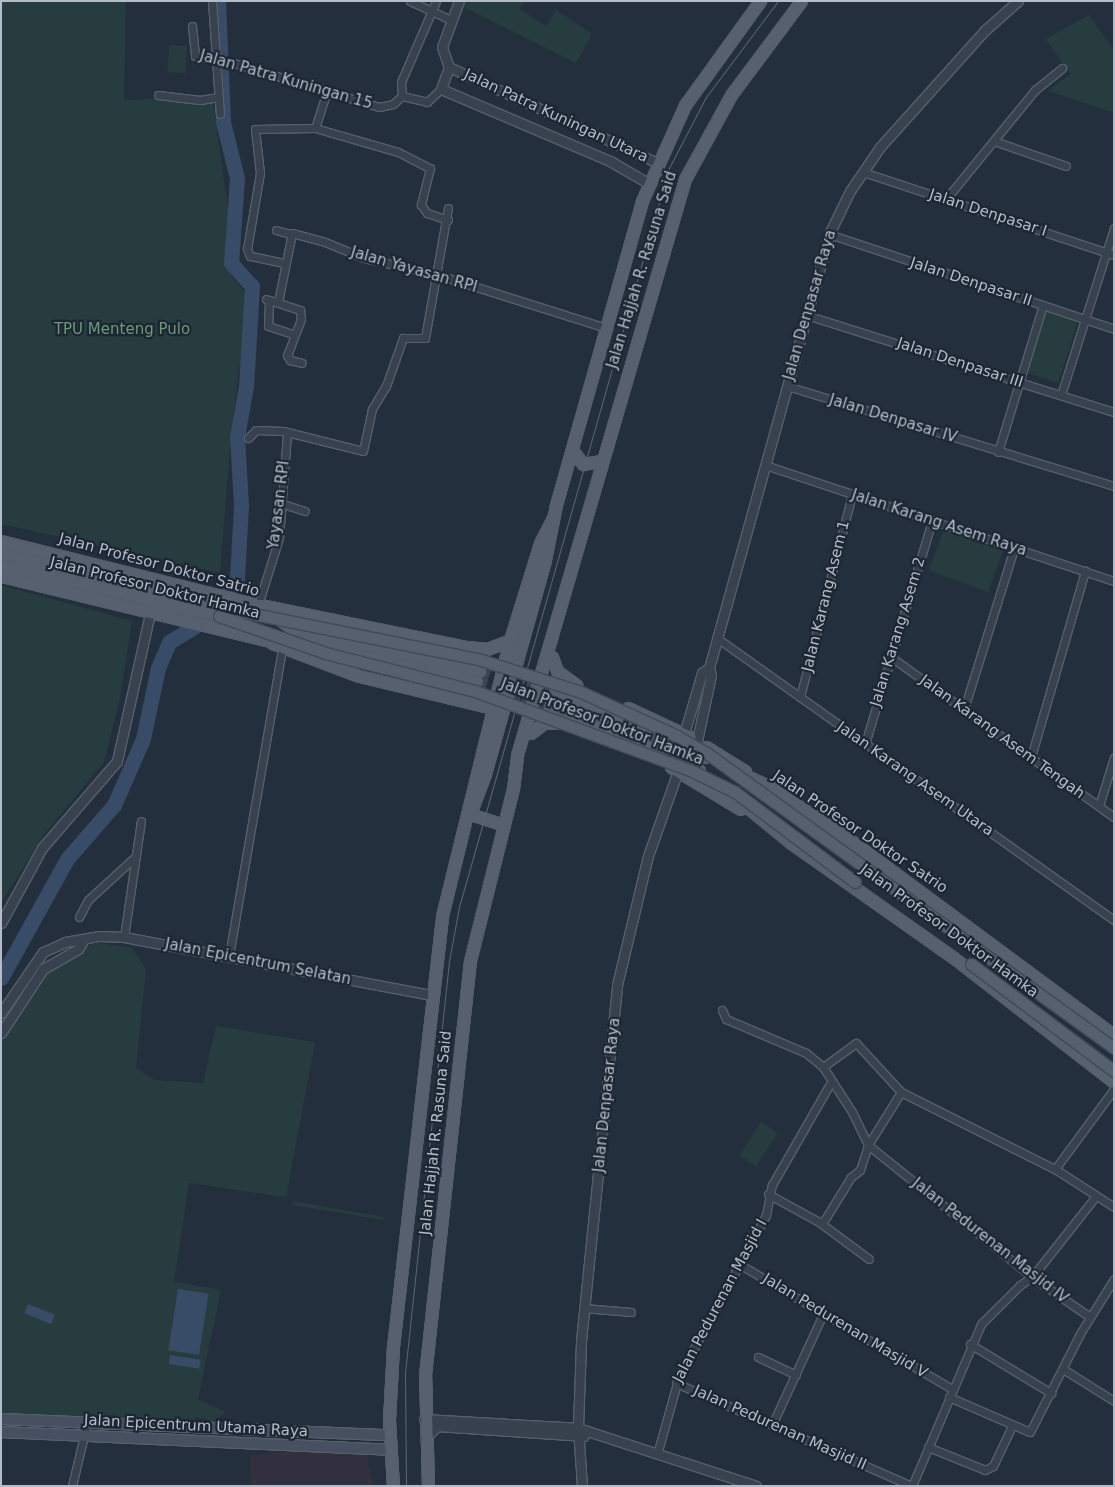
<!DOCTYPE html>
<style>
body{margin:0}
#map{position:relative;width:1115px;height:1487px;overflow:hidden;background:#242f3e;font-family:"DejaVu Sans",sans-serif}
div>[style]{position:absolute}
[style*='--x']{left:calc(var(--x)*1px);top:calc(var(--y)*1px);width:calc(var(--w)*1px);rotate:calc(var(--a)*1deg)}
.medical>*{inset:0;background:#32303f}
.green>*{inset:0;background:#263c3f;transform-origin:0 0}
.water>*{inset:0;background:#394c67;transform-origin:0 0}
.river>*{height:15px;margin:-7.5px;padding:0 7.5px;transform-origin:7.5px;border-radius:7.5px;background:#394c67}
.primary-tunnel>*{height:11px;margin-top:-5.5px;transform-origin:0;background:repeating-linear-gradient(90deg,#3a4453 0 11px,transparent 0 16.5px)}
.roads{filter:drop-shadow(1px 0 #565f6c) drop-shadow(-1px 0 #565f6c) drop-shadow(0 1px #565f6c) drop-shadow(0 -1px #565f6c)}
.minor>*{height:7px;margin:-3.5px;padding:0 3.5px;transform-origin:3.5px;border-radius:3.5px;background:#38414e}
.tertiary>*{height:9px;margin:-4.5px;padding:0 4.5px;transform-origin:4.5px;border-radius:4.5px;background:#38414e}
.secondary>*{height:10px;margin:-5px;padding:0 5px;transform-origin:5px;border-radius:5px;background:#465061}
.primary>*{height:11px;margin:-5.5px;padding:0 5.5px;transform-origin:5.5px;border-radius:5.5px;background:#56606e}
.tram>*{height:1px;margin:-0.5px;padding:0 0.5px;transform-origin:0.5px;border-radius:0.5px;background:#5a6575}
.bridges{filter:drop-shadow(1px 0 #414a57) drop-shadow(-1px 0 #414a57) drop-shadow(0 1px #414a57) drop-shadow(0 -1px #414a57)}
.primary-bridge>*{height:11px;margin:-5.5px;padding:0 5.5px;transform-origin:5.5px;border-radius:5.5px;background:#56606e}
span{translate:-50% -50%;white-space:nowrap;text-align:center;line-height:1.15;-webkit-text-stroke:4.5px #1d2633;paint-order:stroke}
.street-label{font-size:15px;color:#b4bcc9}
.park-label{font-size:15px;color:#6b9a76}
.frame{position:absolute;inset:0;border:2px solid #b4bcc9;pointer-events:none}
</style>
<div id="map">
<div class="medical">
<div style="clip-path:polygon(289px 1451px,367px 1454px,373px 1486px,251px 1486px,250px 1455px)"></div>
</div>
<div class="green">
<div style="clip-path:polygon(1px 1px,126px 1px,124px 100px,180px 98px,198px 106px,213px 101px,229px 217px,225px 267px,248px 297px,231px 435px,220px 573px,1px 524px)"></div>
<div style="clip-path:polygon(464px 1px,525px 1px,520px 9px,546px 26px,556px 10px,592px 34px,576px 63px,462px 6px)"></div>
<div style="clip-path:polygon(1089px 15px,1114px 50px,1114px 113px,1048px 91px,1071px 74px,1045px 39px)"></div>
<div style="left:169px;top:45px;width:18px;height:27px;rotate:3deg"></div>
<div style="left:1044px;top:310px;width:36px;height:65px;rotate:18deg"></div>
<div style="left:944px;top:529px;width:63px;height:44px;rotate:20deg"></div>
<div style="clip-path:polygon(1px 585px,132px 621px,120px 698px,104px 762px,46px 832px,1px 903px)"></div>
<div style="clip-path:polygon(98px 943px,132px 948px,146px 969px,136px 1068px,155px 1080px,203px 1083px,216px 1026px,315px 1042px,286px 1197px,189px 1183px,174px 1282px,221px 1290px,198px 1399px,225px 1412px,216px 1422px,196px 1417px,192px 1424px,1px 1416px,1px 1021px,24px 992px,36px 969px,59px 955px)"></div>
<div style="left:761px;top:1122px;width:20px;height:40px;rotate:33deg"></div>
<div style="clip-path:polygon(292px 1201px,384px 1217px,383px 1220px,292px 1205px)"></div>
</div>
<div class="water">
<div style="left:178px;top:1289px;width:31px;height:62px;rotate:9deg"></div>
<div style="left:28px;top:1304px;width:29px;height:10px;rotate:22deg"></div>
<div style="left:170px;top:1355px;width:31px;height:9px;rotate:9deg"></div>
</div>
<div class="river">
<div style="--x:218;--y:1;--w:121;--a:87.6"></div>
<div style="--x:223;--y:122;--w:58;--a:76"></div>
<div style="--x:237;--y:178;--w:85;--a:94"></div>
<div style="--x:231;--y:263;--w:31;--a:48"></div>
<div style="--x:252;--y:286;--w:100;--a:93.4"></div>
<div style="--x:246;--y:386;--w:52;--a:100"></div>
<div style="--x:237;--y:437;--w:68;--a:86.6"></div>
<div style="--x:241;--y:505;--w:73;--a:93.1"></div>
<div style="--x:237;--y:578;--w:20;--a:120"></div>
<div style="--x:1;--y:978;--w:136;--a:-61"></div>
<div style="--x:67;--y:859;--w:72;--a:-49"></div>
<div style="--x:114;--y:805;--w:72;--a:-66.3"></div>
<div style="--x:143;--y:739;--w:73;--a:-78.1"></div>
<div style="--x:158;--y:668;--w:28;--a:-67"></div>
<div style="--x:169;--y:642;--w:29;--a:-31"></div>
</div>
<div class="primary-tunnel">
<div style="--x:479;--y:671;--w:88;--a:17.2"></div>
<div style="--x:476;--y:681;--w:87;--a:18"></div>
</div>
<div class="roads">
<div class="minor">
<div style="--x:212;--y:1;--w:113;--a:86"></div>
<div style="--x:410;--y:1;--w:45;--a:24.9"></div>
<div style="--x:192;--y:26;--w:30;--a:84"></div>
<div style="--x:195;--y:56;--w:43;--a:10.8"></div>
<div style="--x:237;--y:64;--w:148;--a:16.8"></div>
<div style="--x:379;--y:107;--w:14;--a:-12"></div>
<div style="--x:393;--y:104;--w:12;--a:-42"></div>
<div style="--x:158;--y:95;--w:42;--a:6.8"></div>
<div style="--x:200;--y:100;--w:19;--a:-9"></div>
<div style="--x:402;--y:96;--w:14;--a:-94"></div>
<div style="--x:401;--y:82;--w:88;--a:-66.6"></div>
<div style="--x:402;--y:96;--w:26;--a:13"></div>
<div style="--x:427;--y:102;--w:19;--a:-43"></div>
<div style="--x:315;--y:128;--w:39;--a:-72"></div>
<div style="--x:994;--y:141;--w:76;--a:19.1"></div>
<div style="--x:863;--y:172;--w:264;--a:18.3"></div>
<div style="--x:946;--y:199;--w:141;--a:-50.8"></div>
<div style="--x:1035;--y:90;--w:35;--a:-39"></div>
<div style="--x:276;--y:230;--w:15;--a:16"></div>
<div style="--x:829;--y:234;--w:300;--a:18.4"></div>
<div style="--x:284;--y:263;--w:35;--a:-168"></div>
<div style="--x:250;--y:256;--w:8;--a:-113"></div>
<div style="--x:247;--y:249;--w:77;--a:-80.3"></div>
<div style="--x:260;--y:173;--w:44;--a:-96.5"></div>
<div style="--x:255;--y:129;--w:60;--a:-1"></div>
<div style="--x:315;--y:128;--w:86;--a:16.1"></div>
<div style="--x:398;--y:152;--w:36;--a:27"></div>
<div style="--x:430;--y:168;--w:38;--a:104"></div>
<div style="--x:421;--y:205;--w:10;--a:53"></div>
<div style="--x:427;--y:213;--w:22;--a:18"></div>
<div style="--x:266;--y:299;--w:36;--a:18"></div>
<div style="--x:300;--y:310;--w:9;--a:84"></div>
<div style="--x:301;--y:319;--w:39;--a:111"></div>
<div style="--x:287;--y:355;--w:6;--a:59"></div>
<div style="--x:290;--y:360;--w:12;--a:14"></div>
<div style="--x:269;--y:300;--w:26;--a:92"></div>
<div style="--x:268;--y:326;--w:25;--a:18"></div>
<div style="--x:278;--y:302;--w:70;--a:-78.5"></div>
<div style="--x:292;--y:233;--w:34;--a:15"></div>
<div style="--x:325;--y:242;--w:42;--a:22.3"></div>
<div style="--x:364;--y:258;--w:73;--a:12.7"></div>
<div style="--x:435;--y:274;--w:179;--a:17.5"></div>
<div style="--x:806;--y:315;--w:323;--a:17.5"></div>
<div style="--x:787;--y:386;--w:342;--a:17"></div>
<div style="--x:1061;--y:395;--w:175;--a:-72.4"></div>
<div style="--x:248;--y:438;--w:11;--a:-45"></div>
<div style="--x:256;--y:430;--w:27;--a:2"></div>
<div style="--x:283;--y:431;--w:82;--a:14"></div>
<div style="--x:363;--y:451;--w:43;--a:-77.9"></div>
<div style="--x:372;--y:409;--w:27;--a:-59"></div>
<div style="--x:386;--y:386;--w:51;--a:-70.5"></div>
<div style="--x:403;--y:338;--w:22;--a:0"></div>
<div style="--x:425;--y:338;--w:132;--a:-80"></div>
<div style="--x:998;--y:452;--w:154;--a:-73"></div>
<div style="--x:765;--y:465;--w:368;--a:18.4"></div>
<div style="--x:280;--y:503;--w:26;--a:18"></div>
<div style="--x:258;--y:605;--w:70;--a:-72.6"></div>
<div style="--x:279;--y:538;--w:105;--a:-85.6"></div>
<div style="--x:717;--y:638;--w:487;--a:35.4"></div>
<div style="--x:891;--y:657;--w:274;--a:35.7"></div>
<div style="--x:800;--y:697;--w:210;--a:-75.6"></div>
<div style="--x:964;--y:709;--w:169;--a:-72.7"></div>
<div style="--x:865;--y:744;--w:234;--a:-73.3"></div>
<div style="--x:1031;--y:757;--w:194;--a:-73.8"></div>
<div style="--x:1099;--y:806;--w:51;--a:-73"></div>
<div style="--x:79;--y:917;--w:19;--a:-62"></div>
<div style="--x:88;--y:900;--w:65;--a:-42.5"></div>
<div style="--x:124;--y:937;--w:117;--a:-81.7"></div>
<div style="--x:229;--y:956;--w:313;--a:-80.2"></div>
<div style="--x:722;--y:1010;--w:10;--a:66"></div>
<div style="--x:726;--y:1019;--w:87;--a:23"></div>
<div style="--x:806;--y:1053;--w:22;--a:39"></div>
<div style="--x:823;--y:1067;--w:54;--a:57.2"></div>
<div style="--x:852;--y:1112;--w:37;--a:64"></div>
<div style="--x:868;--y:1145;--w:211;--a:38.8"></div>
<div style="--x:1032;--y:1277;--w:70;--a:34.6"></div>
<div style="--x:823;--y:1067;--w:41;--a:-36"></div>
<div style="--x:856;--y:1043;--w:67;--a:47.4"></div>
<div style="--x:901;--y:1092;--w:172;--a:26.6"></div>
<div style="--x:1055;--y:1169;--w:70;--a:32.8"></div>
<div style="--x:1055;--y:1169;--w:99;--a:-53.6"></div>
<div style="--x:768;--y:1194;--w:58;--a:28.8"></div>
<div style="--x:819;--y:1222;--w:62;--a:36.5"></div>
<div style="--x:822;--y:1224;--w:55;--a:-58.3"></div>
<div style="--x:851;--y:1177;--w:11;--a:-38"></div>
<div style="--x:860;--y:1170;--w:26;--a:-72"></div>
<div style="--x:868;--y:1145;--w:62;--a:-58.1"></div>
<div style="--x:739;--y:1264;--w:247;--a:30.4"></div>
<div style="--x:584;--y:1308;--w:47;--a:4.9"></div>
<div style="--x:970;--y:1344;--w:95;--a:31.2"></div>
<div style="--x:758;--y:1357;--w:42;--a:25.3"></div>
<div style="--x:1063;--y:1369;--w:60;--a:32.1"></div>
<div style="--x:676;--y:1383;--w:257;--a:23.6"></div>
<div style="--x:949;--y:1397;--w:88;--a:23.4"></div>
<div style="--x:1030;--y:1432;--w:112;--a:-63"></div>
<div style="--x:1081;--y:1332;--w:62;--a:-58.1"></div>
<div style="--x:772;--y:1425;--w:122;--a:-65.3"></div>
<div style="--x:928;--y:1447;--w:61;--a:22"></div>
<div style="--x:985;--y:1470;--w:9;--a:-27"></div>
<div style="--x:993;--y:1466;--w:44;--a:-64.6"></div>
<div style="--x:658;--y:1451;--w:78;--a:-74.4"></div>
<div style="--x:679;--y:1376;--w:183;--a:-61.6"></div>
<div style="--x:766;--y:1215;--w:31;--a:-79"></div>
<div style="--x:772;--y:1185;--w:119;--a:-60.2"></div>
<div style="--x:72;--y:1486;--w:65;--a:-76.6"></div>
<div style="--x:912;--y:1486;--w:176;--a:-66.9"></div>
<div style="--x:981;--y:1324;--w:55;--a:-45"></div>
<div style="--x:1020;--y:1285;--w:14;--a:-34"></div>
<div style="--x:1032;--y:1277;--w:103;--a:-51.7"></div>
</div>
<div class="tertiary">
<div style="--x:459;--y:1;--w:49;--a:110.3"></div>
<div style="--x:442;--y:47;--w:21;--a:71"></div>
<div style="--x:449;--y:67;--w:228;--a:24.7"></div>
<div style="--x:449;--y:67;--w:23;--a:110"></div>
<div style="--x:441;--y:89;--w:184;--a:23.1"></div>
<div style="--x:610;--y:161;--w:44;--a:30.1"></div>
<div style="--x:684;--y:734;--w:64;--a:-73.6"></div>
<div style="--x:702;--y:673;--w:9;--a:-36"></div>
<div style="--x:697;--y:741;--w:67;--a:-78"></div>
<div style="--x:711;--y:675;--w:7;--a:-106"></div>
<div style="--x:709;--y:668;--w:450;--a:-74.5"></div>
<div style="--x:829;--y:234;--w:48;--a:-64"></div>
<div style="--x:850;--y:191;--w:53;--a:-55.7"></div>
<div style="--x:880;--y:147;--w:156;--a:-48.1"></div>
<div style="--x:984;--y:31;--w:45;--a:-41.4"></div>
<div style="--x:1;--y:923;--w:85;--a:-61.3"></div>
<div style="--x:42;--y:848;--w:115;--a:-49.2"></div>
<div style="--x:117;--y:761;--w:152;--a:-77.4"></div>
<div style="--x:1;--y:1013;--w:74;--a:-55.5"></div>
<div style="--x:43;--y:952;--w:24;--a:-24"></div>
<div style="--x:65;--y:942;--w:35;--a:-10"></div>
<div style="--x:99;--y:936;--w:25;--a:2"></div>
<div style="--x:124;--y:937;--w:313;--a:10.7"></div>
<div style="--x:1;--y:1033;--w:77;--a:-56.7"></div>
<div style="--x:43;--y:969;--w:40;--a:-29.7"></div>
<div style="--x:78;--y:949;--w:9;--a:-58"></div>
<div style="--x:424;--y:1419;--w:154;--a:3.3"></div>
<div style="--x:578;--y:1428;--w:187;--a:18"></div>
<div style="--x:425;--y:1438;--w:17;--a:-45"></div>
<div style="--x:437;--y:1426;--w:147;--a:3.9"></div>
<div style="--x:582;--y:1486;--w:58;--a:-93.9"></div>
<div style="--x:578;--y:1428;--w:87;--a:-88"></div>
<div style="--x:581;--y:1341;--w:358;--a:-84.2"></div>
<div style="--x:617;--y:985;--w:133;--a:-76.5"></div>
<div style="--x:648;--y:856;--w:90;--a:-70.6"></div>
</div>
<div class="secondary">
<div style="--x:1;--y:1419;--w:388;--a:2.4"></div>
<div style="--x:1;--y:1432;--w:389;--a:2.6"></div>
</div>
<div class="primary">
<div style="--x:572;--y:450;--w:18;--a:52"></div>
<div style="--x:583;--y:464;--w:17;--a:-10"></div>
<div style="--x:1;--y:541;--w:265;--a:14"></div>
<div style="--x:258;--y:605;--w:41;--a:34.1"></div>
<div style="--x:292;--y:628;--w:192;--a:12.9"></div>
<div style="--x:1;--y:553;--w:245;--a:13.7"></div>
<div style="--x:1;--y:565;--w:224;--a:13.2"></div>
<div style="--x:1;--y:576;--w:273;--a:13.6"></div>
<div style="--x:266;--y:640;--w:22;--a:3"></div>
<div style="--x:260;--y:605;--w:211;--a:11.5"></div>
<div style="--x:467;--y:647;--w:20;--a:6"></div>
<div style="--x:487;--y:649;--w:25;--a:-21"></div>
<div style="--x:304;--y:642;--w:176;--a:12.8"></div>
<div style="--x:272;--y:643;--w:93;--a:20.8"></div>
<div style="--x:359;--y:676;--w:137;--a:13.5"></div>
<div style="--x:552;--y:657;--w:15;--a:70"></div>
<div style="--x:557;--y:671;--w:24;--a:36"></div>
<div style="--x:564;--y:697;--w:154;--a:22.9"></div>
<div style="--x:561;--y:708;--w:151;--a:24.2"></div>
<div style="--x:628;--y:708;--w:68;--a:25.1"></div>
<div style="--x:556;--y:722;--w:11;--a:-135"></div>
<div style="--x:548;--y:714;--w:28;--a:-71"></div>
<div style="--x:557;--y:688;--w:12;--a:-14"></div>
<div style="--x:531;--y:733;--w:16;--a:-38"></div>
<div style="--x:544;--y:723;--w:13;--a:0"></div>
<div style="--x:706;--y:747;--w:46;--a:31.6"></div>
<div style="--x:671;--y:767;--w:81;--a:31.3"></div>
<div style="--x:736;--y:771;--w:38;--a:25"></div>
<div style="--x:770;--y:787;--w:96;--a:33.5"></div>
<div style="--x:850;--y:840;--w:328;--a:36.5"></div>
<div style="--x:736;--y:798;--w:71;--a:39.3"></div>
<div style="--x:791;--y:843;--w:199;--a:35.2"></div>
<div style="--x:954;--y:958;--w:202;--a:37.8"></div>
<div style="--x:504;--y:825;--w:36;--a:-162"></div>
<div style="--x:470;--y:814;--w:43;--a:-69.4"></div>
<div style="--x:485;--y:774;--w:222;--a:-74.3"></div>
<div style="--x:545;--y:560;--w:56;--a:-78.7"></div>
<div style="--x:556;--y:505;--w:316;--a:-74.2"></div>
<div style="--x:642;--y:201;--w:105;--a:-65.9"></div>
<div style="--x:685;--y:105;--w:128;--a:-54.2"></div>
<div style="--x:393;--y:1486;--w:66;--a:-93.5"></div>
<div style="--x:389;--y:1420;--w:73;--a:-86.9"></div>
<div style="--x:393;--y:1347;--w:434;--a:-83.5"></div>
<div style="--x:442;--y:916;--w:284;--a:-76.2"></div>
<div style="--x:510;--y:640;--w:102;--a:-72.8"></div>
<div style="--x:540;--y:543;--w:31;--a:-63"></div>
<div style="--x:428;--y:1486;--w:111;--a:-91.5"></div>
<div style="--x:425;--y:1375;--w:416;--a:-83.8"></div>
<div style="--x:470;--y:961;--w:177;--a:-76"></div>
<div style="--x:513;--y:789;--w:34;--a:-83"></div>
<div style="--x:517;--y:755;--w:600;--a:-73.74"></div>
<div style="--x:685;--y:179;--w:96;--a:-61.3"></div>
<div style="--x:731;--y:95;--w:117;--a:-53.3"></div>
</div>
</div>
<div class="tram">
<div style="--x:406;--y:1486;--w:113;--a:-90.5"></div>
<div style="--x:405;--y:1373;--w:414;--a:-83.9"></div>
<div style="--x:449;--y:961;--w:55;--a:-79.5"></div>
<div style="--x:459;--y:907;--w:768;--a:-74.14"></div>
<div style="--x:669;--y:168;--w:80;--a:-62.5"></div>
<div style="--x:706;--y:97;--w:120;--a:-53.1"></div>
</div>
<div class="bridges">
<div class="primary-bridge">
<div style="--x:239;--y:611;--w:244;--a:11.4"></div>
<div style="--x:478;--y:659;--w:108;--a:17.8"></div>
<div style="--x:581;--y:692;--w:106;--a:24.6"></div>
<div style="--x:677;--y:736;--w:36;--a:30"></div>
<div style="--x:708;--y:754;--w:501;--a:35.91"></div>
<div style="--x:219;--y:616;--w:116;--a:19.1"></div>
<div style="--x:329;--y:654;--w:151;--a:14.2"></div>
<div style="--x:475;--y:691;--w:229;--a:20.2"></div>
<div style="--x:690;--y:770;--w:50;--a:26.1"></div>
<div style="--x:735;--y:792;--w:150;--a:36.9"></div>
<div style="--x:971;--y:964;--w:179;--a:36.8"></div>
</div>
</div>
<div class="street-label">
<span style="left:286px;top:80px;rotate:16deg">Jalan Patra Kuningan 15</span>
<span style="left:556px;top:116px;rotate:25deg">Jalan Patra Kuningan Utara</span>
<span style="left:988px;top:213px;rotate:18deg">Jalan Denpasar I</span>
<span style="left:414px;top:270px;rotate:16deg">Jalan Yayasan RPI</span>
<span style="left:642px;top:270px;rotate:-73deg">Jalan Hajjah R. Rasuna Said</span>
<span style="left:971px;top:282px;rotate:18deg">Jalan Denpasar II</span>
<span style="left:810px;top:305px;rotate:-74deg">Jalan Denpasar Raya</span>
<span style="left:960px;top:363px;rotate:18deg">Jalan Denpasar III</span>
<span style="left:893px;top:419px;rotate:17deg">Jalan Denpasar IV</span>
<span style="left:279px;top:505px;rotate:-83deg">Yayasan RPI</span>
<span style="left:939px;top:523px;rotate:18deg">Jalan Karang Asem Raya</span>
<span style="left:159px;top:565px;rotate:15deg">Jalan Profesor Doktor Satrio</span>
<span style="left:155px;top:588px;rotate:14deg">Jalan Profesor Doktor Hamka</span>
<span style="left:826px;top:596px;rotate:-76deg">Jalan Karang Asem 1</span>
<span style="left:898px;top:632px;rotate:-73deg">Jalan Karang Asem 2</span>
<span style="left:602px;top:722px;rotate:21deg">Jalan Profesor Doktor Hamka</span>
<span style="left:1002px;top:737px;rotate:36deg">Jalan Karang Asem Tengah</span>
<span style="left:915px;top:779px;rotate:35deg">Jalan Karang Asem Utara</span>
<span style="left:860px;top:832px;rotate:34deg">Jalan Profesor Doktor Satrio</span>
<span style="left:949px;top:931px;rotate:36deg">Jalan Profesor Doktor Hamka</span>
<span style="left:258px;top:962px;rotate:11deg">Jalan Epicentrum Selatan</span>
<span style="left:607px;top:1095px;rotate:-84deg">Jalan Denpasar Raya</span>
<span style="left:436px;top:1133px;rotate:-84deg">Jalan Hajjah R. Rasuna Said</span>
<span style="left:990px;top:1241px;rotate:38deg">Jalan Pedurenan Masjid IV</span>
<span style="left:720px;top:1301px;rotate:-62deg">Jalan Pedurenan Masjid I</span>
<span style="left:845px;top:1326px;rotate:31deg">Jalan Pedurenan Masjid V</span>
<span style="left:196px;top:1426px;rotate:3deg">Jalan Epicentrum Utama Raya</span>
<span style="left:780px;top:1428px;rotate:24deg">Jalan Pedurenan Masjid II</span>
</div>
<div class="park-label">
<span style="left:122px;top:330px">TPU Menteng Pulo</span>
</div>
<div class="frame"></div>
</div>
